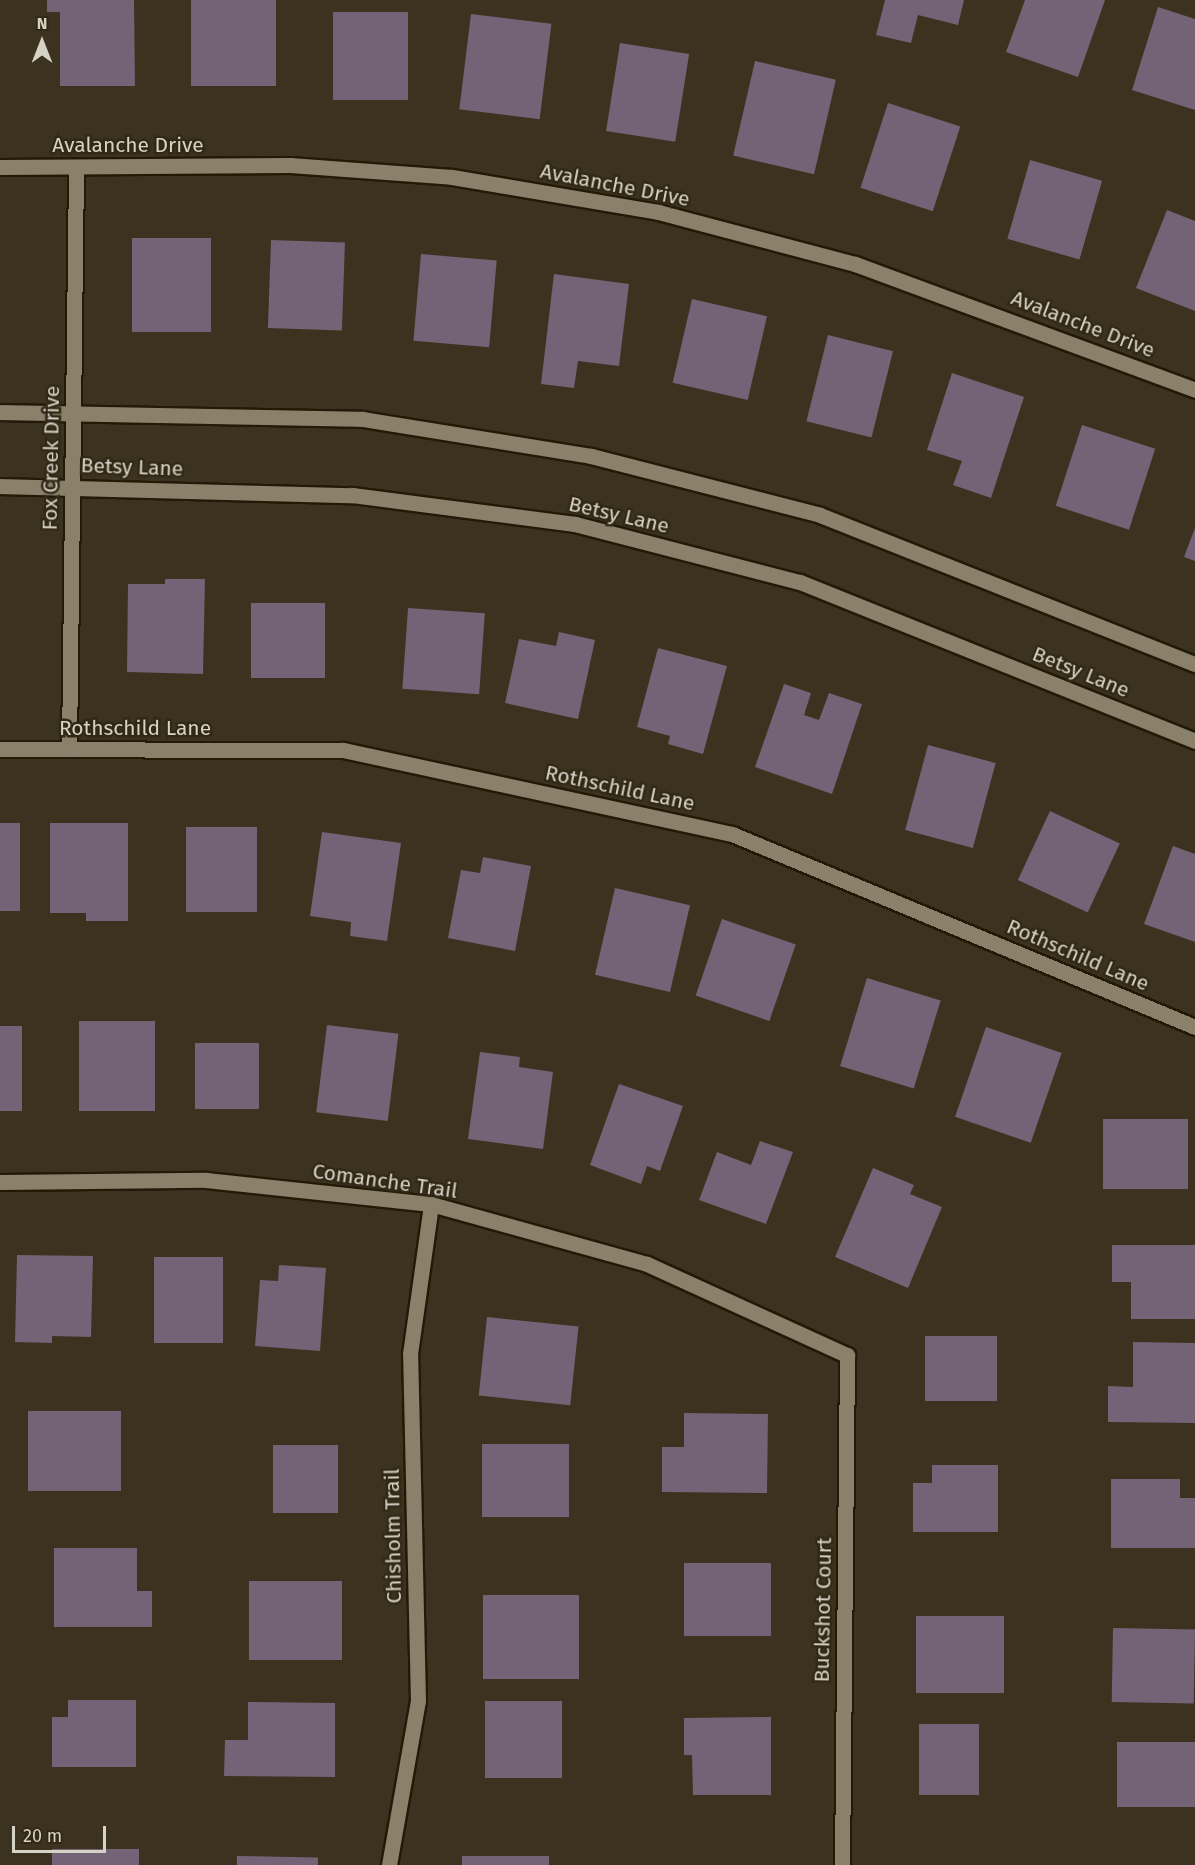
<!DOCTYPE html>
<style>
body{margin:0}
#map{position:relative;width:1195px;height:1865px;overflow:hidden;background:#3b331f;font-family:"Fira Sans",sans-serif}
div>[style]{position:absolute}
[style*='--x']{left:calc(var(--x)*1px);top:calc(var(--y)*1px);width:calc(var(--w)*1px);rotate:calc(var(--a)*1deg)}
.building>*{inset:0;background:#726376;transform-origin:0 0}
.roads{filter:drop-shadow(2px 0 #221a07) drop-shadow(-2px 0 #221a07) drop-shadow(0 2px #221a07) drop-shadow(0 -2px #221a07)}
.minor>*{height:15px;margin:-7.5px;padding:0 7.5px;transform-origin:7.5px;border-radius:7.5px;background:#8a816b}
.secondary>*{height:15px;margin:-7.5px;padding:0 7.5px;transform-origin:7.5px;border-radius:7.5px;background:#8a816b}
span{translate:-50% -50%;white-space:nowrap;text-align:center;line-height:1.15;-webkit-text-stroke:5px #312916;paint-order:stroke}
.street-label{font-size:21px;color:#d7d2c6}
.north{position:absolute;left:12px;top:12px;width:60px;height:60px;-webkit-text-stroke:4px #312916;paint-order:stroke;rotate:0deg;font-size:16px;font-weight:700;line-height:24px;text-align:center;color:#d7d2c6}
.north::after{content:'';display:block;margin:auto;width:21px;height:27px;background:#d7d2c6;clip-path:polygon(50% 0,100% 100%,50% 72%,0 100%)}
.scale{position:absolute;left:12px;top:1826px;width:94px;height:27px;box-sizing:border-box;border:3px solid #d7d2c6;border-top:0;padding-left:8px;font-size:18px;line-height:21px;white-space:nowrap;color:#d7d2c6;-webkit-text-stroke:4px #312916;paint-order:stroke}
</style>
<div id="map">
<div class="building">
<div style="clip-path:polygon(47px 0,134px 0,135px 86px,60px 86px,60px 12px,47px 12px)"></div>
<div style="left:191px;top:0;width:85px;height:86px"></div>
<div style="clip-path:polygon(885px 0,964px 0,958px 25px,918px 15px,911px 43px,876px 35px)"></div>
<div style="clip-path:polygon(1025px 0,1105px 0,1078px 77px,1006px 52px)"></div>
<div style="clip-path:polygon(1158px 7px,1195px 19px,1195px 110px,1132px 90px)"></div>
<div style="left:333px;top:12px;width:75px;height:88px"></div>
<div style="left:471px;top:14px;width:81px;height:96px;rotate:7deg"></div>
<div style="left:620px;top:43px;width:70px;height:89px;rotate:9deg"></div>
<div style="left:755px;top:61px;width:83px;height:97px;rotate:13deg"></div>
<div style="left:888px;top:103px;width:76px;height:89px;rotate:18deg"></div>
<div style="left:1030px;top:160px;width:75px;height:82px;rotate:16deg"></div>
<div style="clip-path:polygon(1167px 210px,1195px 221px,1195px 311px,1136px 288px)"></div>
<div style="left:132px;top:238px;width:79px;height:94px"></div>
<div style="left:271px;top:240px;width:74px;height:88px;rotate:2deg"></div>
<div style="left:421px;top:254px;width:76px;height:87px;rotate:5deg"></div>
<div style="clip-path:polygon(554px 274px,629px 284px,619px 366px,578px 361px,574px 388px,541px 384px)"></div>
<div style="left:692px;top:299px;width:77px;height:86px;rotate:13deg"></div>
<div style="left:828px;top:335px;width:67px;height:89px;rotate:14deg"></div>
<div style="clip-path:polygon(952px 373px,1024px 397px,991px 498px,953px 485px,962px 461px,927px 450px)"></div>
<div style="left:1082px;top:425px;width:77px;height:85px;rotate:18deg"></div>
<div style="clip-path:polygon(1195px 528px,1195px 561px,1184px 557px)"></div>
<div style="clip-path:polygon(165px 579px,205px 579px,203px 674px,127px 672px,128px 584px,165px 584px)"></div>
<div style="left:325px;top:603px;width:75px;height:74px;rotate:90deg"></div>
<div style="left:408px;top:608px;width:77px;height:81px;rotate:4deg"></div>
<div style="clip-path:polygon(559px 632px,595px 640px,578px 719px,505px 703px,519px 639px,556px 646px)"></div>
<div style="clip-path:polygon(658px 648px,727px 666px,703px 754px,668px 744px,670px 736px,637px 727px)"></div>
<div style="clip-path:polygon(784px 684px,811px 693px,804px 715px,819px 720px,829px 693px,862px 704px,832px 794px,755px 767px)"></div>
<div style="left:928px;top:745px;width:70px;height:88px;rotate:15deg"></div>
<div style="left:1050px;top:811px;width:77px;height:76px;rotate:25deg"></div>
<div style="left:0;top:823px;width:20px;height:88px"></div>
<div style="clip-path:polygon(50px 823px,128px 823px,128px 921px,86px 921px,86px 913px,50px 913px)"></div>
<div style="left:186px;top:827px;width:71px;height:85px"></div>
<div style="clip-path:polygon(322px 832px,401px 843px,387px 941px,350px 936px,351px 922px,310px 916px)"></div>
<div style="clip-path:polygon(1173px 846px,1195px 854px,1195px 942px,1144px 924px)"></div>
<div style="clip-path:polygon(483px 857px,531px 866px,515px 951px,448px 938px,461px 870px,480px 873px)"></div>
<div style="left:615px;top:888px;width:77px;height:89px;rotate:13deg"></div>
<div style="left:722px;top:919px;width:78px;height:81px;rotate:19deg"></div>
<div style="left:867px;top:978px;width:77px;height:92px;rotate:17deg"></div>
<div style="left:79px;top:1021px;width:76px;height:90px"></div>
<div style="left:327px;top:1025px;width:72px;height:88px;rotate:7deg"></div>
<div style="left:0;top:1026px;width:22px;height:85px"></div>
<div style="left:986px;top:1027px;width:80px;height:95px;rotate:19deg"></div>
<div style="left:195px;top:1043px;width:64px;height:66px"></div>
<div style="clip-path:polygon(480px 1052px,520px 1057px,519px 1067px,553px 1072px,543px 1149px,468px 1139px)"></div>
<div style="clip-path:polygon(619px 1084px,683px 1106px,660px 1171px,647px 1166px,641px 1184px,590px 1165px)"></div>
<div style="left:1103px;top:1119px;width:85px;height:70px"></div>
<div style="clip-path:polygon(760px 1141px,793px 1152px,766px 1224px,699px 1200px,717px 1152px,751px 1165px)"></div>
<div style="clip-path:polygon(873px 1168px,914px 1185px,910px 1194px,942px 1207px,908px 1288px,835px 1257px)"></div>
<div style="clip-path:polygon(1112px 1245px,1195px 1245px,1195px 1319px,1131px 1319px,1131px 1282px,1112px 1282px)"></div>
<div style="clip-path:polygon(17px 1255px,93px 1256px,91px 1337px,52px 1336px,52px 1343px,15px 1342px)"></div>
<div style="left:154px;top:1257px;width:69px;height:86px"></div>
<div style="clip-path:polygon(279px 1265px,326px 1268px,320px 1351px,255px 1346px,260px 1280px,278px 1281px)"></div>
<div style="left:487px;top:1317px;width:92px;height:79px;rotate:6deg"></div>
<div style="left:925px;top:1336px;width:72px;height:65px"></div>
<div style="clip-path:polygon(1133px 1342px,1195px 1343px,1195px 1423px,1108px 1422px,1108px 1386px,1133px 1387px)"></div>
<div style="left:28px;top:1411px;width:93px;height:80px"></div>
<div style="clip-path:polygon(684px 1413px,768px 1414px,767px 1493px,662px 1492px,662px 1447px,684px 1447px)"></div>
<div style="left:482px;top:1444px;width:87px;height:73px"></div>
<div style="left:273px;top:1445px;width:65px;height:68px"></div>
<div style="clip-path:polygon(932px 1465px,998px 1465px,998px 1532px,913px 1532px,913px 1483px,932px 1483px)"></div>
<div style="clip-path:polygon(1111px 1479px,1180px 1479px,1180px 1498px,1195px 1498px,1195px 1548px,1111px 1548px)"></div>
<div style="clip-path:polygon(54px 1548px,137px 1548px,137px 1591px,152px 1591px,152px 1627px,54px 1627px)"></div>
<div style="left:684px;top:1563px;width:87px;height:73px"></div>
<div style="left:249px;top:1581px;width:93px;height:79px"></div>
<div style="left:483px;top:1595px;width:96px;height:84px"></div>
<div style="left:916px;top:1616px;width:88px;height:77px"></div>
<div style="left:1113px;top:1628px;width:82px;height:74px;rotate:1deg"></div>
<div style="clip-path:polygon(68px 1700px,136px 1700px,136px 1767px,52px 1767px,52px 1717px,68px 1717px)"></div>
<div style="left:485px;top:1701px;width:77px;height:77px"></div>
<div style="clip-path:polygon(248px 1702px,335px 1703px,335px 1777px,224px 1776px,225px 1740px,248px 1740px)"></div>
<div style="clip-path:polygon(771px 1717px,771px 1795px,693px 1795px,692px 1755px,684px 1755px,684px 1718px)"></div>
<div style="left:919px;top:1724px;width:60px;height:71px"></div>
<div style="left:1117px;top:1742px;width:78px;height:65px"></div>
<div style="left:52px;top:1849px;width:87px;height:16px"></div>
<div style="left:237px;top:1856px;width:81px;height:9px;rotate:1deg"></div>
<div style="left:462px;top:1856px;width:87px;height:9px"></div>
</div>
<div class="roads">
<div class="minor">
<div style="--x:0;--y:167;--w:290;--a:-0.4"></div>
<div style="--x:290;--y:165;--w:162;--a:4.2"></div>
<div style="--x:452;--y:177;--w:209;--a:9.6"></div>
<div style="--x:658;--y:212;--w:204;--a:14.8"></div>
<div style="--x:855;--y:264;--w:363;--a:20.3"></div>
<div style="--x:0;--y:749;--w:343;--a:0.2"></div>
<div style="--x:343;--y:750;--w:398;--a:12.2"></div>
<div style="--x:732;--y:834;--w:502;--a:22.63"></div>
<div style="--x:69;--y:749;--w:582;--a:-89.31"></div>
<div style="--x:0;--y:1182;--w:206;--a:-0.6"></div>
<div style="--x:206;--y:1180;--w:226;--a:6.1"></div>
<div style="--x:431;--y:1204;--w:224;--a:15.5"></div>
<div style="--x:647;--y:1264;--w:220;--a:24.5"></div>
<div style="--x:847;--y:1355;--w:510;--a:90.56"></div>
<div style="--x:389;--y:1865;--w:167;--a:-80"></div>
<div style="--x:418;--y:1701;--w:347;--a:-91.3"></div>
<div style="--x:410;--y:1354;--w:151;--a:-82"></div>
</div>
<div class="secondary">
<div style="--x:0;--y:412;--w:363;--a:1.1"></div>
<div style="--x:363;--y:419;--w:231;--a:9.2"></div>
<div style="--x:591;--y:456;--w:236;--a:14.4"></div>
<div style="--x:820;--y:515;--w:404;--a:21.7"></div>
<div style="--x:0;--y:486;--w:352;--a:1.5"></div>
<div style="--x:352;--y:495;--w:225;--a:7.4"></div>
<div style="--x:575;--y:524;--w:232;--a:14.5"></div>
<div style="--x:800;--y:582;--w:426;--a:21.9"></div>
</div>
</div>
<div class="street-label">
<span style="left:128px;top:145px">Avalanche Drive</span>
<span style="left:615px;top:185px;rotate:11deg">Avalanche Drive</span>
<span style="left:1083px;top:324px;rotate:21deg">Avalanche Drive</span>
<span style="left:51px;top:458px;rotate:-89deg">Fox Creek Drive</span>
<span style="left:132px;top:467px;rotate:2deg">Betsy Lane</span>
<span style="left:619px;top:515px;rotate:13deg">Betsy Lane</span>
<span style="left:1081px;top:672px;rotate:22deg">Betsy Lane</span>
<span style="left:135px;top:728px">Rothschild Lane</span>
<span style="left:620px;top:788px;rotate:12deg">Rothschild Lane</span>
<span style="left:1078px;top:955px;rotate:23deg">Rothschild Lane</span>
<span style="left:385px;top:1181px;rotate:8deg">Comanche Trail</span>
<span style="left:393px;top:1536px;rotate:-91deg">Chisholm Trail</span>
<span style="left:823px;top:1610px;rotate:-89deg">Buckshot Court</span>
</div>
<div class="north">N</div>
<div class="scale">20 m</div>
</div>
